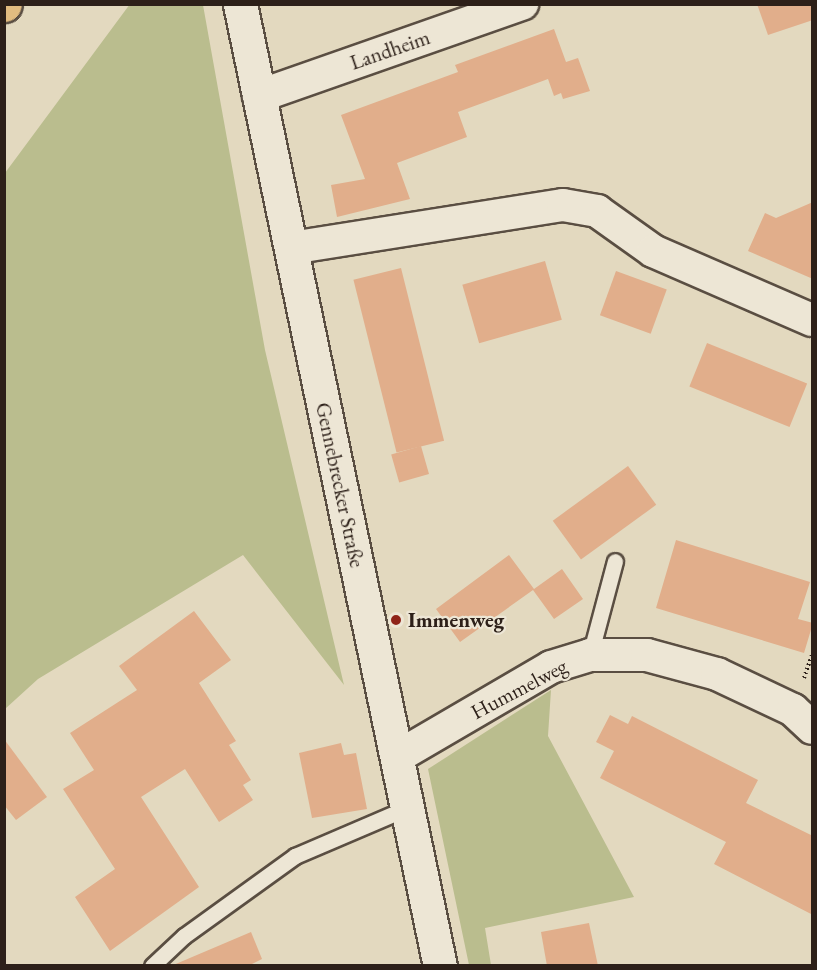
<!DOCTYPE html>
<meta charset="utf-8">
<style>
body{margin:0}
#map{position:relative;width:817px;height:970px;overflow:hidden;background:#e3d9bf;font-family:"EB Garamond",serif}
div>[style]{position:absolute}
[style*='--x']{left:calc(var(--x)*1px);top:calc(var(--y)*1px);width:calc(var(--w)*1px);rotate:calc(var(--a)*1deg)}
.green>*{inset:0;background:#babd8e}
.building>*{inset:0;background:#e1ae8b;transform-origin:0 0}
.path>*{height:4px;margin-top:-2px;transform-origin:0;background:repeating-linear-gradient(90deg,#2d2019 0 1.5px,transparent 0 4.5px)}
.roads{filter:drop-shadow(2px 0 #5a4e42) drop-shadow(-2px 0 #5a4e42) drop-shadow(0 2px #5a4e42) drop-shadow(0 -2px #5a4e42)}
.service>*{height:15px;margin:-7.5px;padding:0 7.5px;transform-origin:7.5px;border-radius:7.5px;background:#ede6d5}
.minor>*{height:32px;margin:-16px;padding:0 16px;transform-origin:16px;border-radius:16px;background:#ede6d5}
.secondary>*{height:33px;margin:-16.5px;padding:0 16.5px;transform-origin:16.5px;border-radius:16.5px;background:#ede6d5}
.motorway>*{height:33px;margin:-16.5px;padding:0 16.5px;transform-origin:16.5px;border-radius:16.5px;background:#e2bc80}
.dots>*{width:16px;height:16px;translate:-50% -50%;box-sizing:border-box;border:3px solid #ede6d5;border-radius:50%}
span{translate:-50% -50%;white-space:nowrap;text-align:center;line-height:1.15;-webkit-text-stroke:4.5px #ede6d5;paint-order:stroke}
.street-label{font-size:21px;color:#2d2019}
.poi-label{font-size:21px;color:#2d2019;font-weight:700}
.left{translate:0 -50%;text-align:left}
.frame{position:absolute;inset:0;border:6px solid #2d2019;pointer-events:none}
</style>
<div id="map">
<div class="green">
<div style="clip-path:polygon(130px 4px,203px 5px,265px 350px,344px 685px,243px 555px,38px 679px,5px 709px,5px 173px)"></div>
<div style="clip-path:polygon(551px 690px,548px 736px,634px 897px,485px 928px,491px 965px,469px 965px,428px 769px)"></div>
</div>
<div class="building">
<div style="clip-path:polygon(757px 4px,813px 4px,813px 20px,768px 35px)"></div>
<div style="clip-path:polygon(554px 29px,566px 62px,578px 58px,590px 91px,563px 99px,561px 93px,554px 96px,548px 79px,458px 112px,467px 137px,397px 163px,410px 199px,337px 217px,331px 185px,365px 179px,341px 115px,458px 72px,455px 65px)"></div>
<div style="clip-path:polygon(813px 202px,813px 279px,748px 251px,765px 213px,776px 218px)"></div>
<div style="left:545px;top:261px;width:61px;height:86px;rotate:74deg"></div>
<div style="left:401px;top:268px;width:178px;height:49px;rotate:76deg"></div>
<div style="left:616px;top:271px;width:54px;height:47px;rotate:20deg"></div>
<div style="left:707px;top:343px;width:108px;height:47px;rotate:22deg"></div>
<div style="left:421px;top:446px;width:29px;height:31px;rotate:74deg"></div>
<div style="left:628px;top:466px;width:48px;height:93px;rotate:54deg"></div>
<div style="clip-path:polygon(676px 540px,810px 582px,798px 619px,813px 623px,804px 653px,656px 608px)"></div>
<div style="clip-path:polygon(509px 555px,534px 589px,562px 569px,583px 599px,554px 619px,533px 590px,460px 642px,436px 609px)"></div>
<div style="clip-path:polygon(194px 611px,231px 660px,199px 683px,236px 741px,229px 745px,251px 780px,243px 785px,253px 800px,219px 822px,185px 769px,141px 797px,199px 887px,110px 951px,75px 897px,115px 869px,63px 789px,94px 770px,70px 733px,137px 690px,119px 666px)"></div>
<div style="clip-path:polygon(610px 715px,628px 724px,632px 716px,758px 780px,746px 803px,813px 836px,813px 915px,714px 864px,726px 842px,600px 778px,614px 751px,596px 742px)"></div>
<div style="clip-path:polygon(4px 739px,47px 797px,16px 820px,4px 805px)"></div>
<div style="clip-path:polygon(341px 743px,344px 755px,356px 753px,367px 809px,312px 818px,299px 753px)"></div>
<div style="clip-path:polygon(589px 923px,598px 966px,547px 966px,541px 932px)"></div>
<div style="clip-path:polygon(251px 932px,262px 959px,248px 966px,171px 966px)"></div>
</div>
<div class="path">
<div style="--x:804;--y:678;--w:24;--a:-71"></div>
</div>
<div class="roads">
<div class="service">
<div style="--x:590;--y:655;--w:97;--a:-75.1"></div>
<div style="--x:152;--y:966;--w:44;--a:-43.2"></div>
<div style="--x:184;--y:936;--w:137;--a:-35.8"></div>
<div style="--x:295;--y:856;--w:122;--a:-23.2"></div>
</div>
<div class="minor">
<div style="--x:259;--y:96;--w:279;--a:-19.3"></div>
<div style="--x:291;--y:248;--w:275;--a:-9"></div>
<div style="--x:563;--y:205;--w:35;--a:10"></div>
<div style="--x:597;--y:211;--w:69;--a:35.5"></div>
<div style="--x:653;--y:251;--w:173;--a:23.5"></div>
<div style="--x:397;--y:757;--w:178;--a:-30.3"></div>
<div style="--x:551;--y:667;--w:41;--a:-17.1"></div>
<div style="--x:590;--y:655;--w:57;--a:0"></div>
<div style="--x:647;--y:655;--w:73;--a:15.2"></div>
<div style="--x:717;--y:674;--w:84;--a:25.3"></div>
<div style="--x:793;--y:710;--w:26;--a:43"></div>
</div>
<div class="secondary">
<div style="--x:240;--y:4;--w:983;--a:78.26"></div>
</div>
<div class="motorway">
<div style="--x:4;--y:5;--w:1;--a:-45"></div>
</div>
</div>
<div class="dots">
<div style="left:396px;top:620px;background:#8f2418"></div>
</div>
<div class="street-label">
<span style="left:390px;top:50px;rotate:-19deg">Landheim</span>
<span style="left:340px;top:485px;rotate:78deg">Gennebrecker Straße</span>
<span style="left:519px;top:689px;rotate:-28deg">Hummelweg</span>
</div>
<div class="poi-label">
<span class="left" style="left:408px;top:620px">Immenweg</span>
</div>
<div class="frame"></div>
</div>
